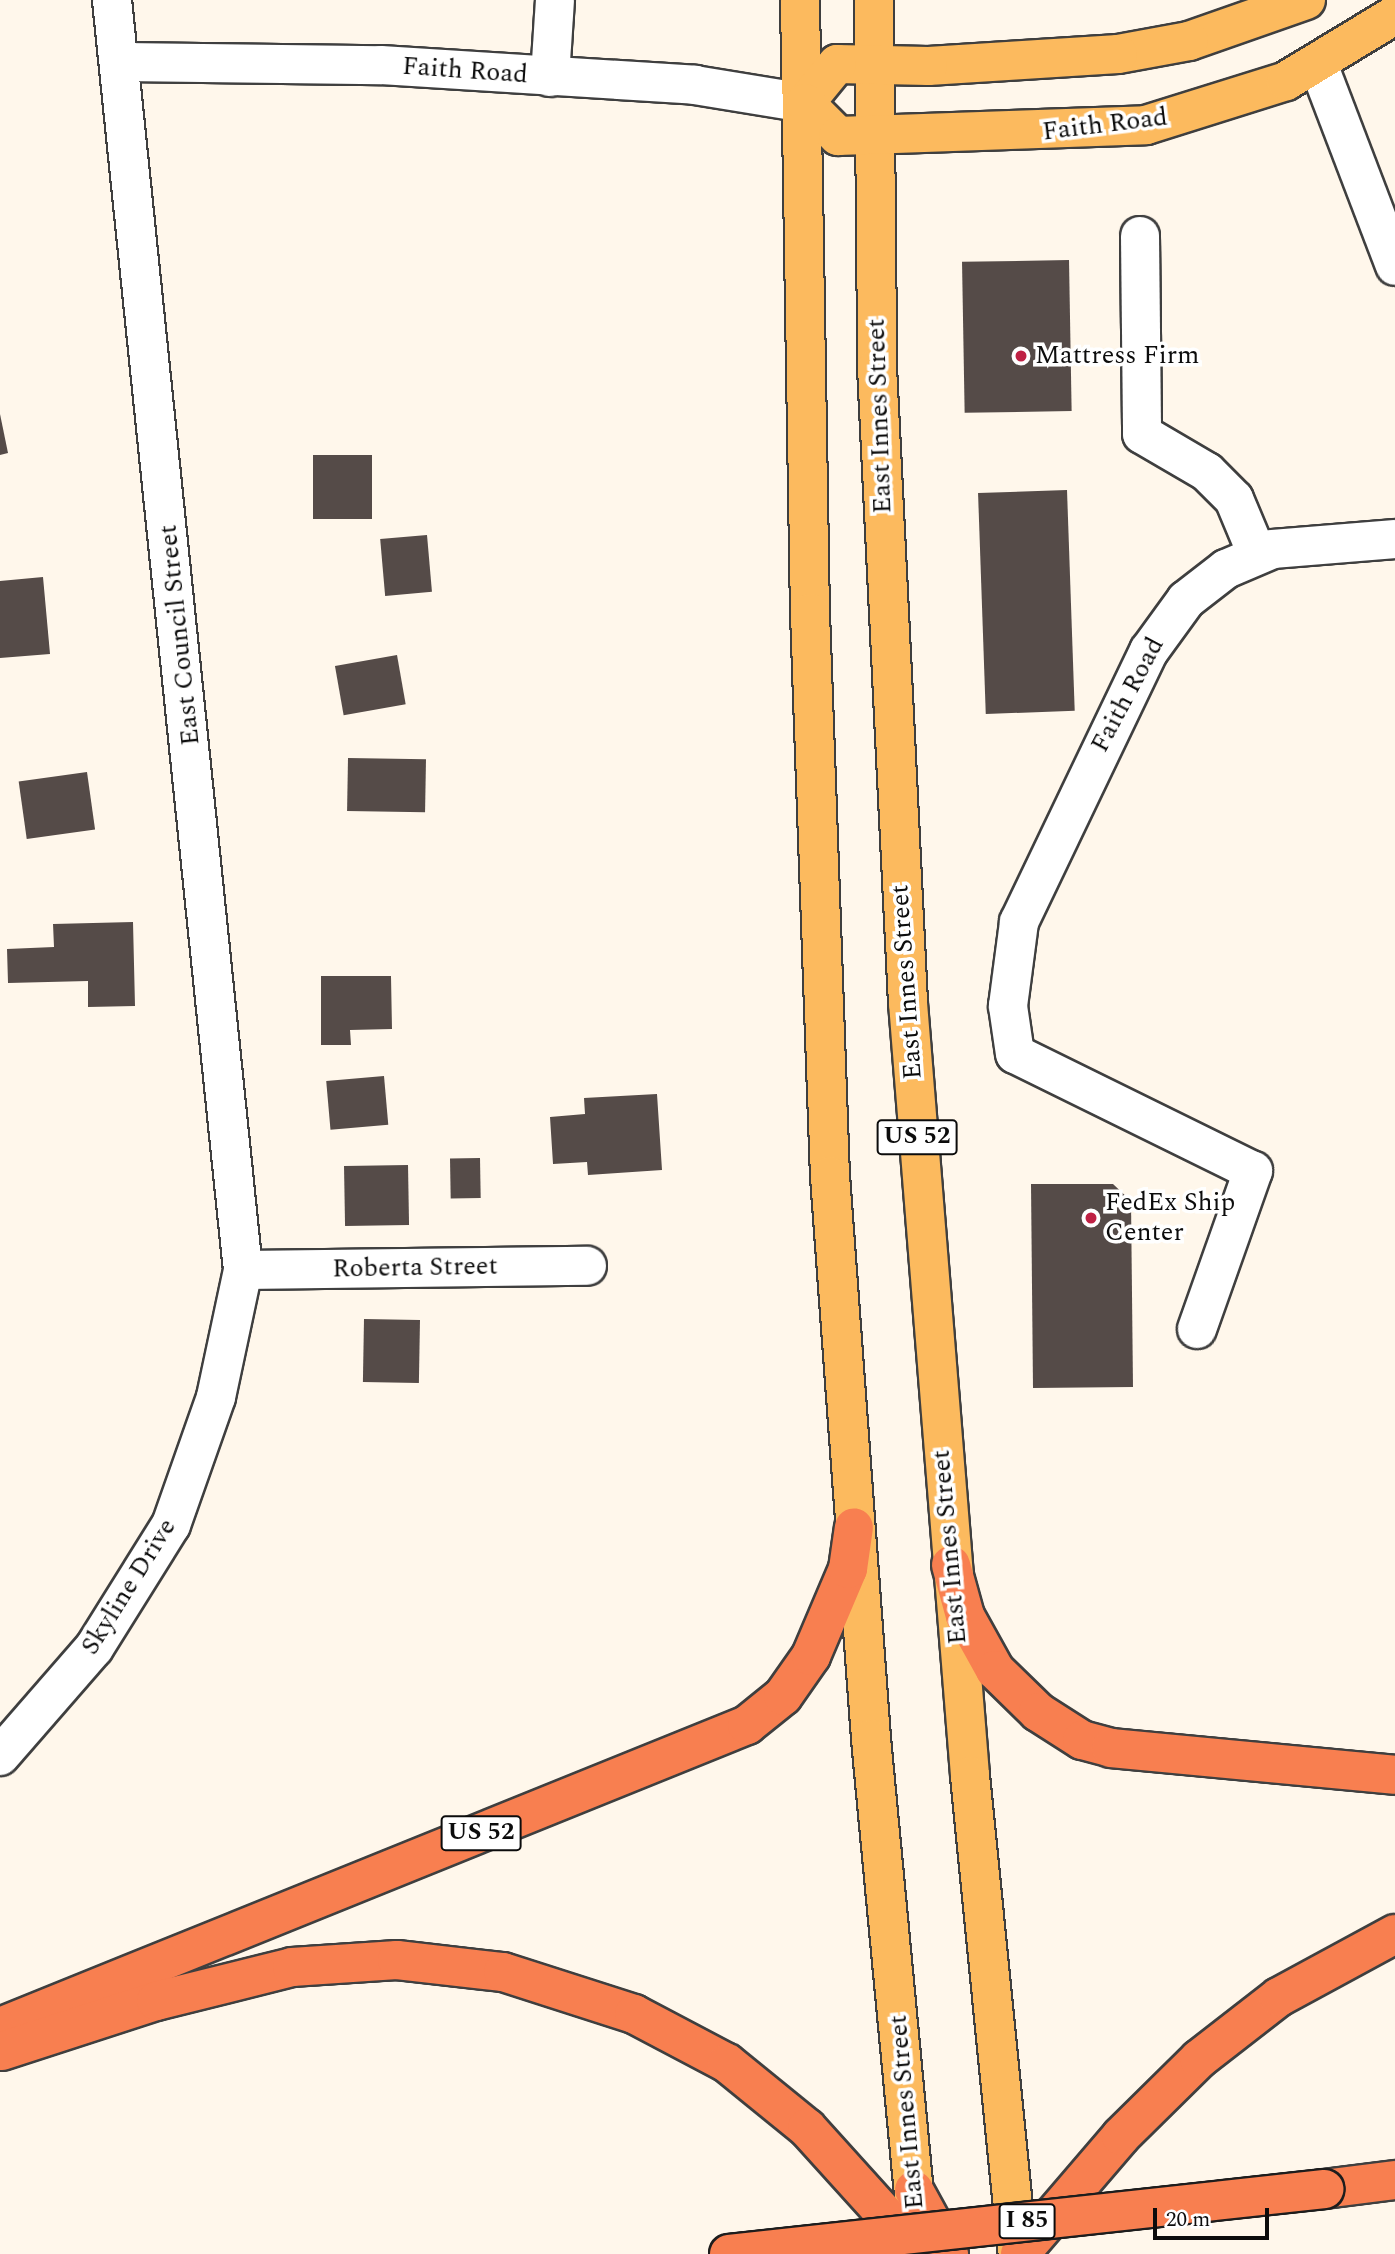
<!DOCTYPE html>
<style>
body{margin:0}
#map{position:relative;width:1395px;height:2254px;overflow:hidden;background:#fff7eb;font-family:Spectral,serif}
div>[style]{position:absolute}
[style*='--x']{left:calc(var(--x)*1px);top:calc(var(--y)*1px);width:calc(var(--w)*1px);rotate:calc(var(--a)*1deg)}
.building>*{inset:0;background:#554b48;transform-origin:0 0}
.roads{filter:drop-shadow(2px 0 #3f3f3f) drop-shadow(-2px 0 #3f3f3f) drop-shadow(0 2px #3f3f3f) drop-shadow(0 -2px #3f3f3f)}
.minor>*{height:38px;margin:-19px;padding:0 19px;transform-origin:19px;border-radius:19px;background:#fff}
.major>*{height:38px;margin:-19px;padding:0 19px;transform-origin:19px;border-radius:19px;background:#fcba5e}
.highway>*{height:38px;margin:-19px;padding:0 19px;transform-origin:19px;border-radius:19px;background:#f87f50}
.bridges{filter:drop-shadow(2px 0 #1d1d1d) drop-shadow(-2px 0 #1d1d1d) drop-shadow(0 2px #1d1d1d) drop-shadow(0 -2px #1d1d1d)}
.highway-bridge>*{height:38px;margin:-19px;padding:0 19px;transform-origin:19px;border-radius:19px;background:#f87f50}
.dots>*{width:19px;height:19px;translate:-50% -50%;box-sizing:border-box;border:4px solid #fff;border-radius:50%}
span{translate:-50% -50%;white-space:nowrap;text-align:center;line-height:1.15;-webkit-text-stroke:7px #fff;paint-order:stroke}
.shield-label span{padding:2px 5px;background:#fff;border:2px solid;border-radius:5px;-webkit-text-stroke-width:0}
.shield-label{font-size:24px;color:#0c0c0c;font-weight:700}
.street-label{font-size:26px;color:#0c0c0c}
.poi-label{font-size:26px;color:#0c0c0c}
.left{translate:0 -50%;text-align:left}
.scale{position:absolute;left:1153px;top:2208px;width:116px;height:32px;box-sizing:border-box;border:4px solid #0c0c0c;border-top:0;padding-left:9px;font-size:21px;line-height:24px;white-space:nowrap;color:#0c0c0c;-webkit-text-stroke:5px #fff;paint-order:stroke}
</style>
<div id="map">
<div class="building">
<div style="left:1069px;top:260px;width:151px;height:107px;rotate:89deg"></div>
<div style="clip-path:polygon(0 414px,8px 453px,0 455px)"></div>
<div style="left:313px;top:455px;width:59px;height:64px"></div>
<div style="left:1067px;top:490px;width:221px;height:89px;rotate:88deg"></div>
<div style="left:427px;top:535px;width:57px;height:47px;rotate:85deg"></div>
<div style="clip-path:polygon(43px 577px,50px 654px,0 658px,0 581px)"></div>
<div style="left:397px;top:655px;width:50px;height:63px;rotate:80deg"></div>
<div style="left:348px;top:758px;width:78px;height:53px;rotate:1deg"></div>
<div style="left:87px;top:772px;width:58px;height:69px;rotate:82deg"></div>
<div style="clip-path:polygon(133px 922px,135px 1006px,88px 1007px,88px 981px,8px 983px,7px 949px,54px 947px,53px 924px)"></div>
<div style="clip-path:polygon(321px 976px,391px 976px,392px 1029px,350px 1030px,351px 1045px,321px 1045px)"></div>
<div style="left:384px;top:1076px;width:49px;height:58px;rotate:85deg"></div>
<div style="clip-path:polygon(657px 1094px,662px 1170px,588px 1175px,587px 1162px,553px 1164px,550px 1117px,585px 1114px,584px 1098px)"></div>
<div style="left:480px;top:1158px;width:40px;height:30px;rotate:89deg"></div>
<div style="left:408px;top:1165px;width:60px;height:64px;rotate:89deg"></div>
<div style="clip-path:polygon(1031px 1184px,1113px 1184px,1131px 1201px,1133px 1387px,1033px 1388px)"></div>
<div style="left:364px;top:1319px;width:56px;height:63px;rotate:1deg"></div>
</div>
<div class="roads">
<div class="minor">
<div style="--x:123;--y:62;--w:258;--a:0.7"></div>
<div style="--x:381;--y:65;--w:315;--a:3.6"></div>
<div style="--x:695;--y:85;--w:111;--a:9.3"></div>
<div style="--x:1318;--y:64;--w:216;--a:69.1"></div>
<div style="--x:550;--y:77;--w:77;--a:-86.3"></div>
<div style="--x:1140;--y:236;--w:198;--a:89.4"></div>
<div style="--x:1142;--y:434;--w:75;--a:30.3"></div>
<div style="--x:1207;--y:472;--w:38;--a:45"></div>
<div style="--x:1234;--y:499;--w:60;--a:67.3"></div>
<div style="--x:243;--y:1270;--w:344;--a:-0.7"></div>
<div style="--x:1197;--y:1329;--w:168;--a:-70.5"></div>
<div style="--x:1253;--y:1171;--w:265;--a:-153.8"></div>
<div style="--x:1015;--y:1054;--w:49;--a:-98.3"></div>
<div style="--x:1008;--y:1006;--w:85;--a:-82.5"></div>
<div style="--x:1019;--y:922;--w:301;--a:-64.4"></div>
<div style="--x:1149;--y:651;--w:63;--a:-54"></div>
<div style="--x:1186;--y:600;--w:51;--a:-37.8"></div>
<div style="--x:1226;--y:569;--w:51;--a:-23.1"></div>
<div style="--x:1273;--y:549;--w:122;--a:-4.7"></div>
<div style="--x:0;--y:1756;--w:143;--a:-49"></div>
<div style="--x:94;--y:1648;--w:145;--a:-58"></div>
<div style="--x:171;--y:1525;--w:136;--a:-70.6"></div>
<div style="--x:216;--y:1397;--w:130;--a:-78"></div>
<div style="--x:243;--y:1270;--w:1277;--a:-95.89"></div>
</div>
<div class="major">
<div style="--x:800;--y:0;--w:613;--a:89.07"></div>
<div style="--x:810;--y:613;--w:563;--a:87.97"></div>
<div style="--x:830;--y:1176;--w:564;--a:85.83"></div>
<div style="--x:871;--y:1739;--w:487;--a:84.6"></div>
<div style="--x:874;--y:0;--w:367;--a:89.5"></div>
<div style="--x:877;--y:367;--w:637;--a:87.21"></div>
<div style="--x:908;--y:1003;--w:775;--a:85.41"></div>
<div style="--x:970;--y:1776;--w:480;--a:84.3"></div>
<div style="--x:1306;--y:0;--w:124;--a:160.7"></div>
<div style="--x:1189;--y:41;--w:72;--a:169.6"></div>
<div style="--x:1118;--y:54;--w:190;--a:176.4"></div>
<div style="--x:928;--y:66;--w:91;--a:-178.7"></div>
<div style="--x:837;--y:64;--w:50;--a:129.4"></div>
<div style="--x:805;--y:103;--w:47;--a:45"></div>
<div style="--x:838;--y:136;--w:308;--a:-2"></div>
<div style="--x:1146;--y:125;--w:147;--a:-17.4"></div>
<div style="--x:1286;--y:81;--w:127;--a:-31.2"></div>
</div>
<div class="highway">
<div style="--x:951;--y:1565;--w:53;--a:74.6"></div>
<div style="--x:965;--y:1616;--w:62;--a:60.9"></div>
<div style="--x:995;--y:1670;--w:60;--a:44.3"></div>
<div style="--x:1038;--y:1712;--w:52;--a:32.5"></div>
<div style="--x:1082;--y:1740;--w:30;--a:15"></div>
<div style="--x:1111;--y:1748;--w:285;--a:5.4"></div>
<div style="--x:0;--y:2027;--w:806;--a:-22.01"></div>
<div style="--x:747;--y:1725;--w:46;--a:-38.9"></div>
<div style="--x:783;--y:1696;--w:49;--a:-55"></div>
<div style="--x:811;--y:1656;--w:95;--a:-67"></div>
<div style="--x:848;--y:1569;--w:42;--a:-81.9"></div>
<div style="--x:2;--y:2051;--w:162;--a:-18"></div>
<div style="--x:156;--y:2001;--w:140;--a:-14"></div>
<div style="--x:292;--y:1967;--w:105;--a:-3.8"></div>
<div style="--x:397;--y:1960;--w:107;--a:6.5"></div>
<div style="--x:503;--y:1972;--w:138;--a:17.8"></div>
<div style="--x:634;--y:2014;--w:105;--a:27.8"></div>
<div style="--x:727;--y:2063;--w:103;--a:39.1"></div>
<div style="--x:807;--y:2128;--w:170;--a:47.9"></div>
<div style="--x:1324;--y:2189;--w:72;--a:-7.2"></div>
<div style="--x:914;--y:2190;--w:73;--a:61.3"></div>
<div style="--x:1020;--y:2254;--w:155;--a:-49.4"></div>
<div style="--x:1121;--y:2136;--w:110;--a:-44.6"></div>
<div style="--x:1199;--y:2059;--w:101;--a:-37.8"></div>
<div style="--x:1279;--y:1997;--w:132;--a:-28.5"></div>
</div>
</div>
<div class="bridges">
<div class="highway-bridge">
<div style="--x:729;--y:2254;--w:599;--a:-6.23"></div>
</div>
</div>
<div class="dots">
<div style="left:1021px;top:356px;background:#bf2144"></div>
<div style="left:1091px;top:1218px;background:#bf2144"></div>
</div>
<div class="shield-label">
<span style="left:917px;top:1137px">US 52</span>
<span style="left:481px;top:1833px">US 52</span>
<span style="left:1027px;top:2221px">I 85</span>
</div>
<div class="street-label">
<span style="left:465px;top:71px;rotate:4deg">Faith Road</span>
<span style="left:1105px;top:125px;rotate:-7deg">Faith Road</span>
<span style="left:880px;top:416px;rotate:-92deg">East Innes Street</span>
<span style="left:180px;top:635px;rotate:-96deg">East Council Street</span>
<span style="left:1128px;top:695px;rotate:-62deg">Faith Road</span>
<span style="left:907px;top:982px;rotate:-94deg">East Innes Street</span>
<span style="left:415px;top:1268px;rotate:-1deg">Roberta Street</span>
<span style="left:950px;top:1547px;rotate:-95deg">East Innes Street</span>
<span style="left:129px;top:1587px;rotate:-58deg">Skyline Drive</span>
<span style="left:907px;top:2112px;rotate:-95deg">East Innes Street</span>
</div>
<div class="poi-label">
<span class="left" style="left:1035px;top:356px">Mattress Firm</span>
<span class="left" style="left:1105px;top:1218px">FedEx Ship<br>Center</span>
</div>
<div class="scale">20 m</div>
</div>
